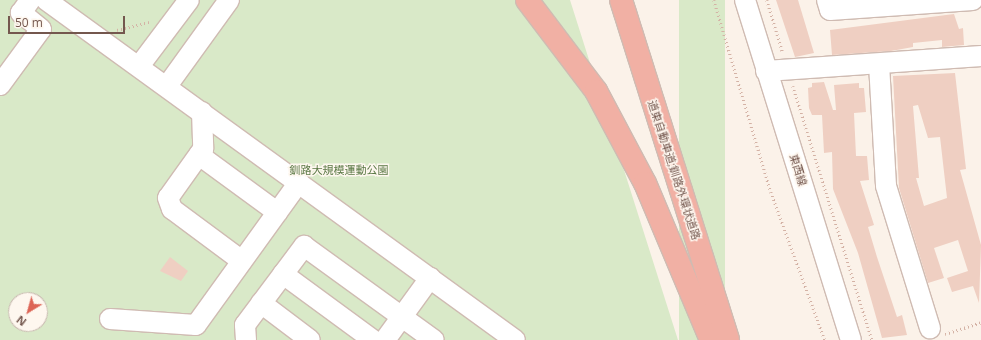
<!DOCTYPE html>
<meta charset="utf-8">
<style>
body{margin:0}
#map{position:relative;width:981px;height:340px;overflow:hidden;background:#fbf2e9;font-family:"Open Sans","Noto Sans JP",sans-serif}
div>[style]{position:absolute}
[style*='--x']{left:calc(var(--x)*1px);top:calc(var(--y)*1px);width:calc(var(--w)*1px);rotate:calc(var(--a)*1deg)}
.green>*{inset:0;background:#d9e9c8;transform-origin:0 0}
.building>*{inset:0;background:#efcfc2}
.path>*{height:2.5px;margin-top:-1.25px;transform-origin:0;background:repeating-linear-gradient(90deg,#d4b2a5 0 1px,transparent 0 4px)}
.roads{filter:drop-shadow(1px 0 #cfbbb2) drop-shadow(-1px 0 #cfbbb2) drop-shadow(0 1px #cfbbb2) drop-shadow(0 -1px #cfbbb2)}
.minor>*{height:20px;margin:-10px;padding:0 10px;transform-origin:10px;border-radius:10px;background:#fff}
.highway>*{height:22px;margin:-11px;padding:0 11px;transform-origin:11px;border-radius:11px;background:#f1b0a4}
span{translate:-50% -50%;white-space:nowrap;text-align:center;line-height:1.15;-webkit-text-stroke:3px #fef7ef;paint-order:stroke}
.park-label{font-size:11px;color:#5b7946}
.street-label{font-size:11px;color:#74574e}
.north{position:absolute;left:8px;top:292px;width:40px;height:40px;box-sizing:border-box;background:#fef7ef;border:1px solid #c7b7af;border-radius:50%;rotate:217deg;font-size:11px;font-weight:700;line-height:16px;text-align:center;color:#74574e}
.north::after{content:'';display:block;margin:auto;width:14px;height:18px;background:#dd6556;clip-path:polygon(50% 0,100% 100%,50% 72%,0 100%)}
.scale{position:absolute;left:8px;top:16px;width:117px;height:18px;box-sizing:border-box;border:2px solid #74574e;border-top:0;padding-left:5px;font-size:12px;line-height:14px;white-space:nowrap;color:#74574e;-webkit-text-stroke:3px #fef7ef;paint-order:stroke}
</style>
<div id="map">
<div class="green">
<div style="clip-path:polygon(evenodd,0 0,570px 0,678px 340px,0 340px,0 0,16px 300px,40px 300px,40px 324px,16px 324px,16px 300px)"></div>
<div style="left:679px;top:0;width:46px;height:357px"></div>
</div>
<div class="building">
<div style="clip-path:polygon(776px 0,798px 0,814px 53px,795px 57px)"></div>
<div style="clip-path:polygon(954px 14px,959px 29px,963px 28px,964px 45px,942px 47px,942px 40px,913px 43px,913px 47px,891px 51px,832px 55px,830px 30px)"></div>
<div style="clip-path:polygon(evenodd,955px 73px,966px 169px,960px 170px,981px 245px,979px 303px,973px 286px,952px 292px,947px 278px,968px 271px,958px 240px,934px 248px,944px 278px,928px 283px,899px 188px,893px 76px,955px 73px,918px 105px,928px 138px,940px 137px,947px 198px,924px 206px,916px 178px,919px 178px,913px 106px,918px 105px)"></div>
<div style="clip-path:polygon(824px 82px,833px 110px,836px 110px,834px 85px,859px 83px,859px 88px,864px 88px,866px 112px,854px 113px,856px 156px,867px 156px,869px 180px,860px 181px,874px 225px,868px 227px,877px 257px,897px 317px,902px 315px,907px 335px,882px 338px,858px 253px,833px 189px,832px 152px,824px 153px,822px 115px,812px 115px,809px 108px,808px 88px,812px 87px,812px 83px)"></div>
<div style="clip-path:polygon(170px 257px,188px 271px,181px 281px,160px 271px)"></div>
</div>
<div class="path">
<div style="--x:714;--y:0;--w:200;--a:73.5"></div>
<div style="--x:771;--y:192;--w:158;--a:70"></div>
<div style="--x:767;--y:0;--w:55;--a:73.2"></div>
<div style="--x:117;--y:30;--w:33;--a:-14"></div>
<div style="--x:793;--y:86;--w:266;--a:72.7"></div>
<div style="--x:945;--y:334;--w:38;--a:-18"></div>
</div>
<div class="roads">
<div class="minor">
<div style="--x:46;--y:0;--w:579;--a:35.94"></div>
<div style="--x:745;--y:0;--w:356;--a:72.7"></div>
<div style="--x:827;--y:0;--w:10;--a:73"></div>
<div style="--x:830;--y:10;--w:143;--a:-4"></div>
<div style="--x:879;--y:64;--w:122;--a:86.7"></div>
<div style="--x:886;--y:186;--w:149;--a:72.8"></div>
<div style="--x:140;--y:65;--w:81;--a:-53"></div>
<div style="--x:766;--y:71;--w:216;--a:-4"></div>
<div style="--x:0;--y:85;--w:69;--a:-53.8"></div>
<div style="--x:41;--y:29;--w:26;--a:-141"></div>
<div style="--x:21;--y:13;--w:16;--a:-55"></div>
<div style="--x:167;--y:86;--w:106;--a:-54.2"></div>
<div style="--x:202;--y:112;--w:37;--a:88"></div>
<div style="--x:203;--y:149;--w:60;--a:125.5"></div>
<div style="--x:168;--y:198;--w:12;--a:70"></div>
<div style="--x:172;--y:209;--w:87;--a:36.6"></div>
<div style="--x:199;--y:155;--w:97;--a:36.2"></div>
<div style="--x:283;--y:274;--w:112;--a:36.3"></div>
<div style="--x:261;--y:303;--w:61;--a:37.1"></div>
<div style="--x:110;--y:319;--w:86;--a:4"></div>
<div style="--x:196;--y:325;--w:176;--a:-54.2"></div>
<div style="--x:246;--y:340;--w:15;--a:-94"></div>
<div style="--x:245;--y:325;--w:99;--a:-53.2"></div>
<div style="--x:304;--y:246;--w:160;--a:35.9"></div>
<div style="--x:385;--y:340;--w:77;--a:-54"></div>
</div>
<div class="highway">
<div style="--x:527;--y:0;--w:114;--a:52.8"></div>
<div style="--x:596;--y:91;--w:104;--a:62"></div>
<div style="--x:645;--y:183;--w:170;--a:67.2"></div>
<div style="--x:621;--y:0;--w:356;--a:72.5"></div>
</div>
</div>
<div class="park-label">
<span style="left:339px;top:170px">釧路大規模運動公園</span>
</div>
<div class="street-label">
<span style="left:674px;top:170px;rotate:72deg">道東自動車道;釧路外環状道路</span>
<span style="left:798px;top:170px;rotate:73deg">東西線</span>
</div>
<div class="north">N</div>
<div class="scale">50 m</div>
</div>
